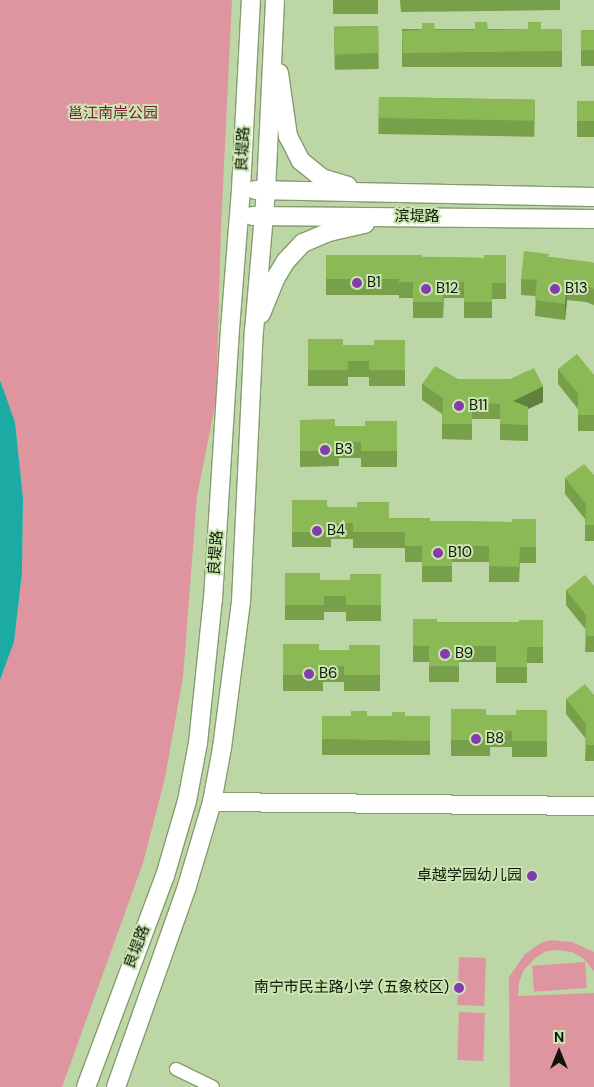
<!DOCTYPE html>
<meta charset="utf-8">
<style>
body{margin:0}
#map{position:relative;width:594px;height:1087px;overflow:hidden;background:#bdd6a6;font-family:"DM Sans","Noto Sans SC",sans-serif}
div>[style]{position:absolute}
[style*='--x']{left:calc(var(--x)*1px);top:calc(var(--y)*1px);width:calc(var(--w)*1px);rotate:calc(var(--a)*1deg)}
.green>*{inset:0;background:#de95a0;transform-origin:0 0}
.water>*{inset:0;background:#1caaa4}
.roads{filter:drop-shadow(1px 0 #859c6e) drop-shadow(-1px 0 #859c6e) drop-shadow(0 1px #859c6e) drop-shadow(0 -1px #859c6e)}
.street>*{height:12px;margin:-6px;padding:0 6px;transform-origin:6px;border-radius:6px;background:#fff}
.secondary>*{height:18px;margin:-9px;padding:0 9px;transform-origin:9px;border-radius:9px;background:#fff}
.wall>*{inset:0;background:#789f4a;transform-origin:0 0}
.shaded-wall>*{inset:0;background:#61823c}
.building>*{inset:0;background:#8bb956;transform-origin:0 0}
.dots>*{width:14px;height:14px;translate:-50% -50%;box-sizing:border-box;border:2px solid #cae4b2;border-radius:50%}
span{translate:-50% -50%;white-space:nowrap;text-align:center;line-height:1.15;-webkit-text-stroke:4px #cae4b2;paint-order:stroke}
.park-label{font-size:15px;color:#811d38}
.street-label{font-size:15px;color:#0e1706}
.poi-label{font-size:15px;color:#0e1706}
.left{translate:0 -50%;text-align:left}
.right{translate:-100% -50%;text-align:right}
.north{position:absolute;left:534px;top:1027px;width:50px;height:50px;-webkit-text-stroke:4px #cae4b2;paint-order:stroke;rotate:0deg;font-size:14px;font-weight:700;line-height:20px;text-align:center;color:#0e1706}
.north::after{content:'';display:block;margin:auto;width:18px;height:22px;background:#0e1706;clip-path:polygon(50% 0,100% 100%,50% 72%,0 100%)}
</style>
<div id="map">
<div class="green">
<div style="clip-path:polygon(0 0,232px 0,221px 227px,216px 401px,197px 496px,183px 677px,165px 778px,143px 863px,62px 1087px,0 1087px,0 680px,14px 642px,22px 573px,23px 498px,15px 422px,0 380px)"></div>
<div style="clip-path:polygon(550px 940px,572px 942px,594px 952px,594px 971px,583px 958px,572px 952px,558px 950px,547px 951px,536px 957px,524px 970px,519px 982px,518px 996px,594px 993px,594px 1087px,510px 1087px,509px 977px,525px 954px,541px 943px)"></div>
<div style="left:459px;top:957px;width:27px;height:48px;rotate:2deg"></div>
<div style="left:585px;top:962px;width:26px;height:53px;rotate:86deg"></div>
<div style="left:459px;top:1012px;width:26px;height:48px;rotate:2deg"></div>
</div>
<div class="water">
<div style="clip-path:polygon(0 380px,15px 422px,23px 498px,22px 573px,14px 642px,0 680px)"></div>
</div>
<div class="roads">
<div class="street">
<div style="--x:176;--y:1069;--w:41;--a:25.9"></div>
</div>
<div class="secondary">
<div style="--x:279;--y:73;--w:64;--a:81.9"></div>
<div style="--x:288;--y:136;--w:28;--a:63"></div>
<div style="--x:301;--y:161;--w:27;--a:39"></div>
<div style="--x:322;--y:178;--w:27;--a:17"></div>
<div style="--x:255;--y:190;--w:339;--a:1.2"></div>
<div style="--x:252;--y:216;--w:342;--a:0.5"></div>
<div style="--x:261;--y:314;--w:38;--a:-68"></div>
<div style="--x:275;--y:279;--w:21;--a:-59"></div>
<div style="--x:286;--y:261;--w:25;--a:-47"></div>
<div style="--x:303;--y:243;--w:28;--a:-23"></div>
<div style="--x:329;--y:232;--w:37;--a:-13"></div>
<div style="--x:212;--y:802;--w:382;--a:0.6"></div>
<div style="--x:86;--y:1087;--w:225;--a:-69.5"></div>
<div style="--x:165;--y:876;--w:78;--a:-73.7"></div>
<div style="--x:187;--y:801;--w:59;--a:-79.3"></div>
<div style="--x:198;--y:743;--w:145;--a:-84.1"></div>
<div style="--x:213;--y:599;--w:271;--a:-86.4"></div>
<div style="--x:230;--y:329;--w:140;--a:-85.5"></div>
<div style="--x:241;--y:189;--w:189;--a:-87"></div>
<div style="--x:116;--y:1087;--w:213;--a:-70.5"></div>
<div style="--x:187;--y:886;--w:88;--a:-73.4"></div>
<div style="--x:212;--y:802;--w:55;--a:-79.5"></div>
<div style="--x:222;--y:748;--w:147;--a:-82.6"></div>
<div style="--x:241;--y:602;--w:271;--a:-87.3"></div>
<div style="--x:254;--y:331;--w:141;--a:-85.1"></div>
<div style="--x:266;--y:191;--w:191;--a:-87.3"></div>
</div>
</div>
<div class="wall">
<div style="left:333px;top:0;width:45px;height:14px"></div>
<div style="clip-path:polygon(400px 0,560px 0,560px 10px,401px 12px)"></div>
<div style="left:378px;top:26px;width:43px;height:44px;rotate:89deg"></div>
<div style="left:562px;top:29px;width:38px;height:160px;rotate:90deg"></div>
<div style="left:581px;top:30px;width:13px;height:36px"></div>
<div style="left:379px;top:97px;width:156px;height:37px;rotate:1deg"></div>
<div style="left:577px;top:101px;width:17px;height:36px"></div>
<div style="clip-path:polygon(326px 255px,484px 258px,506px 255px,506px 299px,492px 299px,492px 318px,464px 318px,464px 298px,444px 298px,443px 318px,413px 318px,413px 298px,399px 298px,399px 295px,326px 295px)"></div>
<div style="clip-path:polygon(549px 257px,594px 263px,594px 305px,586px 302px,567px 300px,565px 320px,535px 316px,536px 296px,521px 295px,521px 279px)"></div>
<div style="clip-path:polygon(308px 339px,343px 345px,374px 345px,405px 340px,405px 386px,369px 386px,369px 377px,348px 377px,348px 386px,308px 386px)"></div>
<div style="clip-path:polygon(558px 369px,594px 375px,594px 431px,578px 431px,578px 409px,558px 384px)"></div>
<div style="clip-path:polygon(458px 379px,543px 402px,528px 409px,528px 441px,500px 440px,500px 419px,472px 419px,472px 440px,442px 439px,442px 414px,422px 400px,422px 384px)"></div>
<div style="clip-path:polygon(300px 420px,335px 426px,365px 426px,397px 421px,397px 467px,361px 467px,361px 458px,339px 458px,339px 466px,300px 467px)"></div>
<div style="clip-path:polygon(594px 475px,594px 541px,585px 541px,585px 519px,565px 494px,565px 478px)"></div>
<div style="clip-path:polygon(292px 500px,389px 518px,430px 521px,512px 522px,536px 519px,536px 563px,520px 563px,519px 582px,489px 582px,489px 562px,452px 562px,452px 582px,422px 582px,422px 562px,405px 562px,405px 548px,353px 548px,353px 539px,331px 539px,331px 547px,292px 547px)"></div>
<div style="clip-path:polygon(285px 573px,320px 580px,350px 580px,381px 574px,381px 621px,346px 621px,346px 612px,324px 612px,324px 620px,285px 620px)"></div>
<div style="clip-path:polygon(594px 586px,594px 652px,585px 652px,586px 630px,566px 605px,566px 590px)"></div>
<div style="clip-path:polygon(413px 619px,437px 622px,519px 622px,543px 620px,543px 663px,527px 663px,527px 683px,496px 683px,496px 662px,459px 662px,459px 682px,429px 682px,429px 662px,413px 662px)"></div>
<div style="clip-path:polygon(283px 644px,319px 650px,349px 650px,380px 645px,380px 691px,344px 691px,344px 682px,323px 682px,323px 691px,283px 691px)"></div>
<div style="clip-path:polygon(594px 695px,594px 761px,585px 761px,586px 739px,566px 714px,566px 699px)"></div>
<div style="clip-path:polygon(451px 709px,486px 715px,516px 715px,547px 710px,547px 757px,512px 757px,512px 747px,490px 747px,490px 756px,451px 756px)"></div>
<div style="left:322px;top:716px;width:108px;height:39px"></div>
</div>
<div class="shaded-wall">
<div style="clip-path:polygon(567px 284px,567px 300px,565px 320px,565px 304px)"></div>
<div style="clip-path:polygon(543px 386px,543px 402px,528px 409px,528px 441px,528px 425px,513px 401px)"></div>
</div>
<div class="building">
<div style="clip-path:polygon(475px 22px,487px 22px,488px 30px,528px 29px,528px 22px,541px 22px,541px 29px,562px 29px,562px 51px,403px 53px,402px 31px,422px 30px,422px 23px,434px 23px,435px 30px,475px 30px)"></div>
<div style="left:378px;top:26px;width:27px;height:44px;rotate:88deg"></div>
<div style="left:581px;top:30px;width:13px;height:20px"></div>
<div style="left:379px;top:97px;width:156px;height:21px;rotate:1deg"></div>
<div style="left:577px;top:101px;width:17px;height:20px"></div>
<div style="clip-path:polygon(524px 251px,549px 254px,548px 257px,591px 262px,594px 263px,594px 289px,586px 286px,567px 284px,565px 304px,535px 300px,537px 280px,521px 279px)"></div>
<div style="clip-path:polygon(326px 255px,422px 255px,422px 257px,484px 258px,484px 255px,506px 255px,506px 283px,492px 283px,492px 302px,464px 302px,464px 282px,444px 282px,443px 302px,413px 302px,413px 282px,399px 282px,399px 279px,326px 279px)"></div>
<div style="clip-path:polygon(308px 339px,343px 339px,343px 345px,374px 345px,374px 340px,405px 340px,405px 370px,369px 370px,369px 361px,348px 361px,348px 370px,308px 370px)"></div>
<div style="clip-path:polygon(577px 354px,594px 375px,594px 415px,578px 415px,578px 394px,558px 369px)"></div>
<div style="clip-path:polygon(435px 366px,458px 379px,510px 379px,534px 368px,543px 386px,513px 401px,528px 407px,528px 425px,500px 424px,500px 404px,472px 403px,472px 424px,442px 424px,443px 398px,422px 384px)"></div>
<div style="clip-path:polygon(335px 419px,335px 426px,365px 426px,365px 421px,397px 421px,397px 451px,361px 451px,361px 442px,339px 442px,339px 451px,300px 451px,300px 420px)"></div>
<div style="clip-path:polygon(584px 464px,594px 475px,594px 525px,585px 525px,586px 504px,565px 478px)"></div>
<div style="clip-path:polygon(292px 500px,327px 500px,327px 507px,357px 507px,357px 502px,389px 502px,389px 518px,430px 518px,430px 521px,512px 522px,512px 519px,536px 519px,536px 547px,520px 547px,519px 567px,489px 566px,489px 546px,452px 546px,452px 566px,422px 566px,422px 546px,405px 546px,405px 532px,353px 532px,353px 523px,331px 523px,331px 532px,292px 532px)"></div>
<div style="clip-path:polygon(285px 573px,320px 573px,320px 580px,350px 580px,350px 574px,381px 574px,381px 605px,346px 605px,346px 596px,324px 596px,324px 605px,285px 605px)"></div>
<div style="clip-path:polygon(585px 575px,594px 586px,594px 636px,585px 636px,586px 615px,566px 590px)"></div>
<div style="clip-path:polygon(413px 619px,437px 619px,437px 622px,519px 622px,519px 620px,543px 620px,543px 647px,527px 647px,527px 667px,496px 667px,496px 646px,459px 646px,459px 666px,429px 666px,429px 646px,413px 646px)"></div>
<div style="clip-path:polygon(283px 644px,319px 644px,319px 650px,349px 650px,349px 645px,380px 645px,380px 675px,344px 675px,344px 666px,323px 666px,323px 675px,283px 675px)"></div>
<div style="clip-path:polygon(585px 684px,594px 695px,594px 745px,585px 745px,586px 724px,566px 699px)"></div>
<div style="clip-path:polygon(451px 709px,486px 709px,486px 715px,516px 715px,516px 710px,547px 710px,547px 741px,512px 741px,512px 731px,490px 731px,490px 740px,451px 740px)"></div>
<div style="clip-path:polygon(351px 711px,367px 711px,367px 716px,392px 716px,392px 712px,405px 712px,405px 716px,430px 716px,430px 741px,322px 739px,322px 716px,351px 716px)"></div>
</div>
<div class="dots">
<div style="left:357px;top:283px;background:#833bae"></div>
<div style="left:426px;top:289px;background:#833bae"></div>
<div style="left:555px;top:289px;background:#833bae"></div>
<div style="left:459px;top:406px;background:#833bae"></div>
<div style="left:325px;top:450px;background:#833bae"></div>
<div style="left:317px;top:531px;background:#833bae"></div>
<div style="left:438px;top:553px;background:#833bae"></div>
<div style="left:445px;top:654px;background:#833bae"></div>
<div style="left:309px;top:674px;background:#833bae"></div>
<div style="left:476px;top:739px;background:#833bae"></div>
<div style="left:532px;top:876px;background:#833bae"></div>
<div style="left:459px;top:988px;background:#833bae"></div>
</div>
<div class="park-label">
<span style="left:113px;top:114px">邕江南岸公园</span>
</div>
<div class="street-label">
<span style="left:243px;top:149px;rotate:-87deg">良堤路</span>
<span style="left:417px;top:217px">滨堤路</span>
<span style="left:216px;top:553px;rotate:-86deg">良堤路</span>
<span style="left:137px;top:947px;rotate:-69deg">良堤路</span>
</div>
<div class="poi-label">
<span class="left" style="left:367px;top:283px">B1</span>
<span class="left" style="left:436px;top:289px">B12</span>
<span class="left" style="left:565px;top:289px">B13</span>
<span class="left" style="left:469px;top:406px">B11</span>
<span class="left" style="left:335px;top:450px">B3</span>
<span class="left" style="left:327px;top:531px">B4</span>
<span class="left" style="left:448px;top:553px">B10</span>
<span class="left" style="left:455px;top:654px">B9</span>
<span class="left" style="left:319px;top:674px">B6</span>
<span class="left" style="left:486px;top:739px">B8</span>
<span class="right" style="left:522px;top:876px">卓越学园幼儿园</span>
<span class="right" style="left:449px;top:988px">南宁市民主路小学 (五象校区)</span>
</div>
<div class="north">N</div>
</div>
